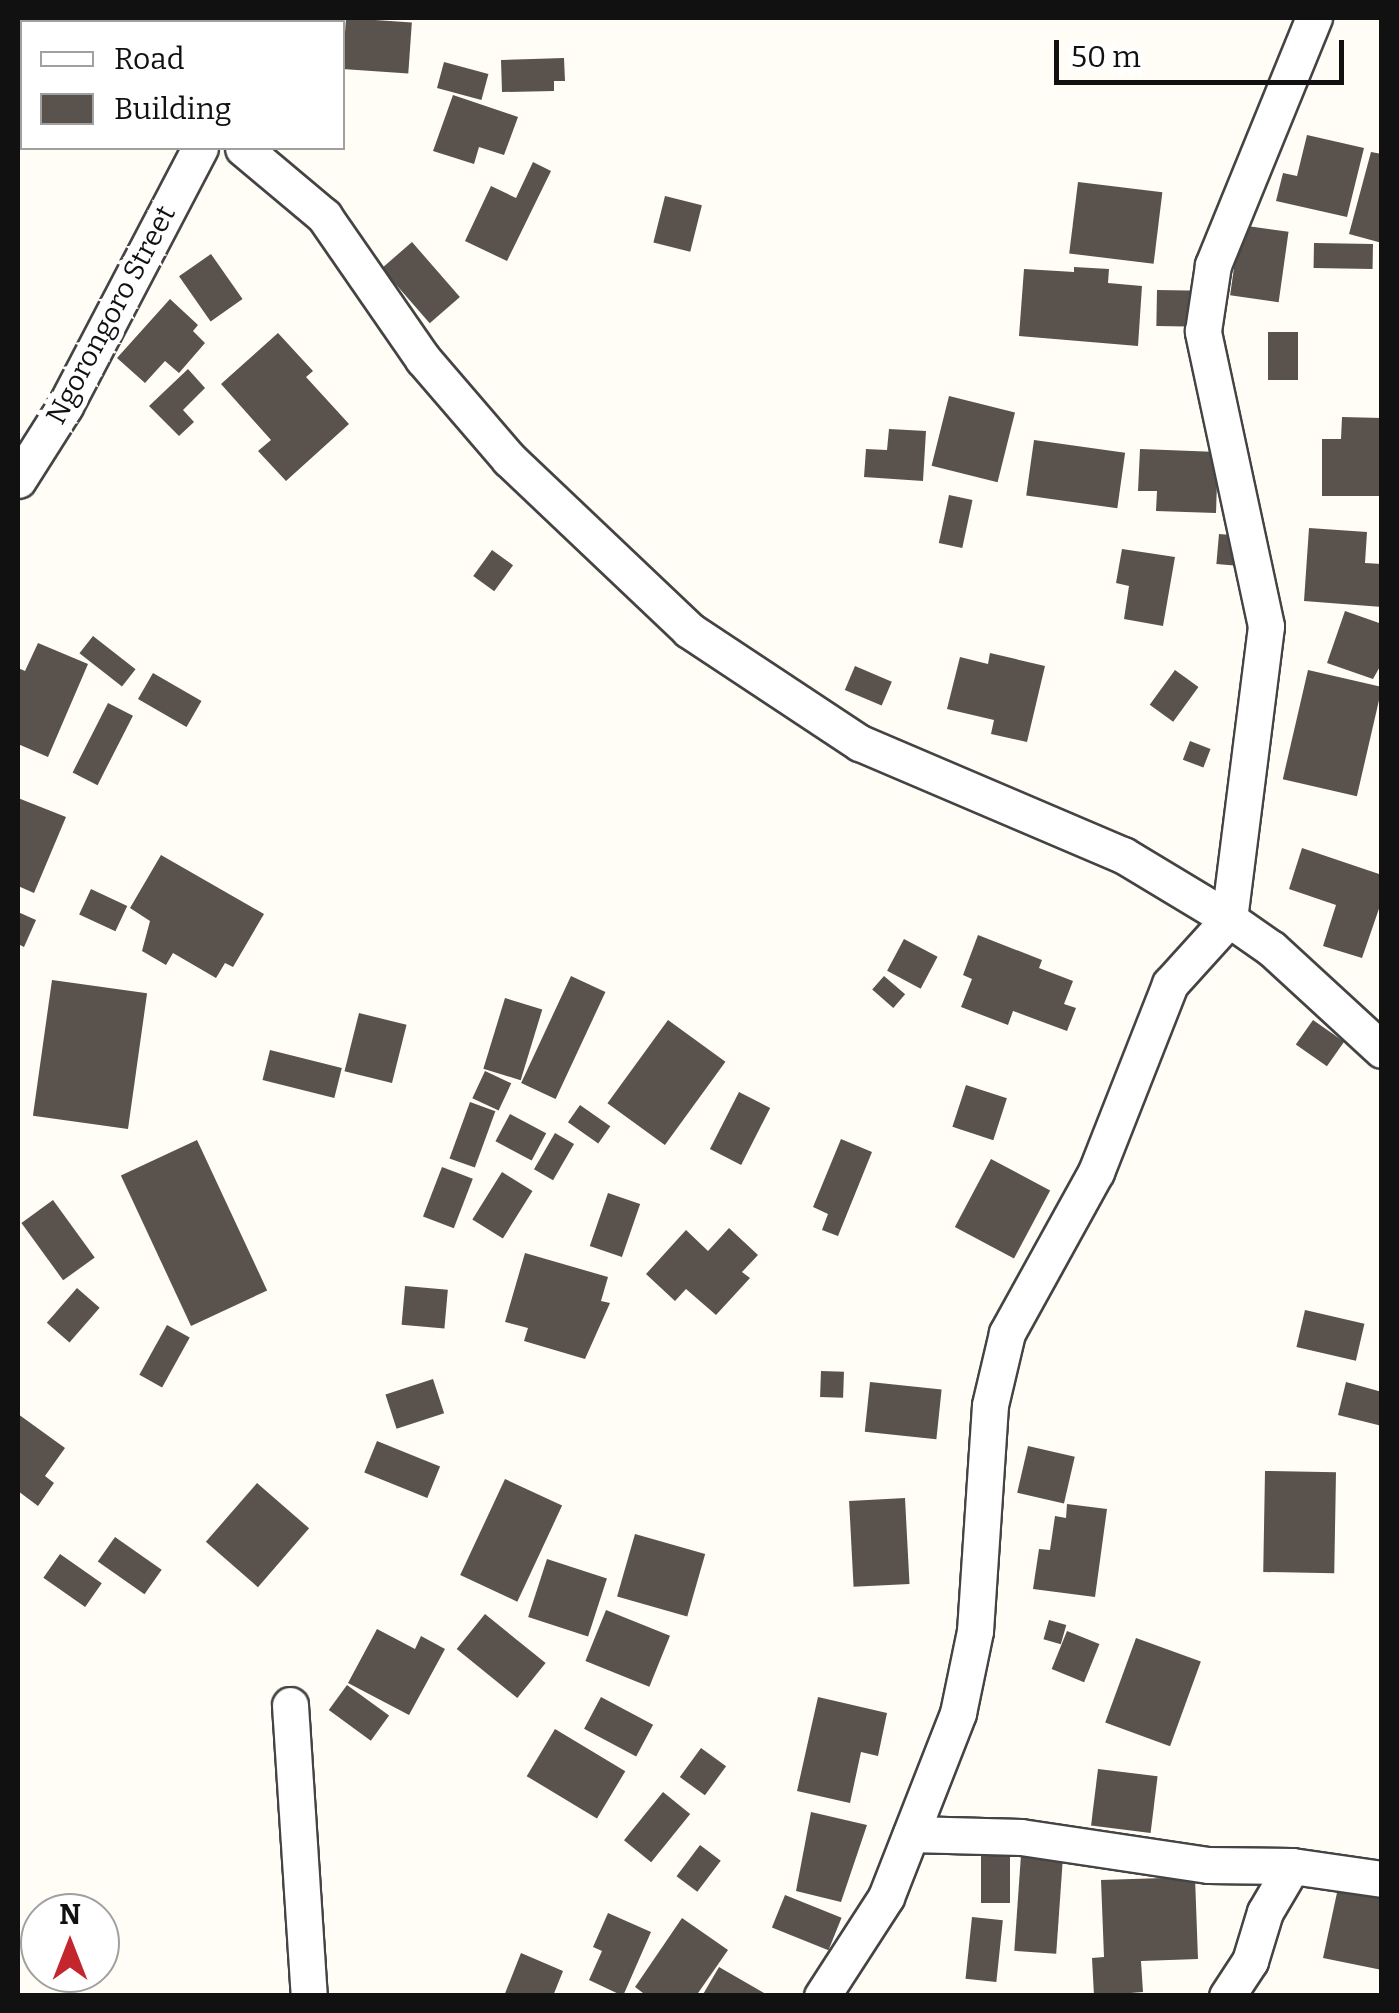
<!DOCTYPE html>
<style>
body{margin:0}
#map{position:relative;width:1399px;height:2013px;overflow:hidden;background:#fffdf5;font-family:Bitter,serif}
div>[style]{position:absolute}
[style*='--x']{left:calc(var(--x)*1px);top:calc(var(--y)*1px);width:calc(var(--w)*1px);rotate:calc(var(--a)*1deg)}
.building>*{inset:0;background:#5a524d;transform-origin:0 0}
.roads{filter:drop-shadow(2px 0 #444) drop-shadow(-2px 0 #444) drop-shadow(0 2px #444) drop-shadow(0 -2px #444)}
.minor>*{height:35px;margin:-17.5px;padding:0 17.5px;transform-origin:17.5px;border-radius:17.5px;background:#fff}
span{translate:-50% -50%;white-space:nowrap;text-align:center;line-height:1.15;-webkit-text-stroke:10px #fff;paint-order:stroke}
.street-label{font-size:28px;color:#111}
.frame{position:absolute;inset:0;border:20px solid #111;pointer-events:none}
.legend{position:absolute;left:20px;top:20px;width:325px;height:130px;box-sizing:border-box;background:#fff;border:2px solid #a0a0a0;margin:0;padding:12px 18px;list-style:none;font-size:30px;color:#111}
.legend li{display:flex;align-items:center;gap:20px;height:50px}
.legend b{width:50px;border:2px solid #a0a0a0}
.north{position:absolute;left:20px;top:1893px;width:100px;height:100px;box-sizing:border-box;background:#fff;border:2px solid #a0a0a0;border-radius:50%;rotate:0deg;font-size:28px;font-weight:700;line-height:40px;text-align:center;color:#111}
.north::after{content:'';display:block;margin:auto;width:35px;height:45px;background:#c4262e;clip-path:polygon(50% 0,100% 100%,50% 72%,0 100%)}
.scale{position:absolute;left:1054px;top:40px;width:290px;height:45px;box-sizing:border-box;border:5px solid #111;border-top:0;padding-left:12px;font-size:30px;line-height:35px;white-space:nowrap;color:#111;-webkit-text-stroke:8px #fff;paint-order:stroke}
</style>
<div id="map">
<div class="building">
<div style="left:346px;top:18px;width:66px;height:51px;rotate:4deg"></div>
<div style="clip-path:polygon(564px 58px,565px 81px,554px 81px,554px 91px,502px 92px,501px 60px)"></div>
<div style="left:444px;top:62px;width:46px;height:27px;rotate:15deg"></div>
<div style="clip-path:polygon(453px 95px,518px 117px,504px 155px,479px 147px,474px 164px,433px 151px)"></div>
<div style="clip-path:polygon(1307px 135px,1364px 148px,1347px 217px,1276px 201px,1283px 173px,1297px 176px)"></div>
<div style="clip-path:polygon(1371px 152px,1382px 154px,1382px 243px,1349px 234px)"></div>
<div style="clip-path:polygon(533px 162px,551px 171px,507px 261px,465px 241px,491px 186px,516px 198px)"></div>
<div style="left:1078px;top:182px;width:85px;height:72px;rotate:7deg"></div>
<div style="left:665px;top:196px;width:38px;height:48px;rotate:14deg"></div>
<div style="left:1240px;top:225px;width:49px;height:71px;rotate:8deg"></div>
<div style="left:412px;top:242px;width:73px;height:40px;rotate:49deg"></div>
<div style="left:1314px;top:243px;width:59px;height:25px;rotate:1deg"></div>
<div style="left:211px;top:254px;width:55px;height:39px;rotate:55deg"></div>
<div style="clip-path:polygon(1074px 267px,1109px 269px,1108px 283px,1142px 286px,1138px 346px,1019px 336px,1024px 269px,1074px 272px)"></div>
<div style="left:1157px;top:290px;width:47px;height:36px;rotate:1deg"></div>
<div style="clip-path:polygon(170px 299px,198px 325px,193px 331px,205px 343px,179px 373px,165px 361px,145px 383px,117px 358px)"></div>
<div style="left:1268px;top:332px;width:30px;height:48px"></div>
<div style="clip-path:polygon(278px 333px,313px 371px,306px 377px,349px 424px,286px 481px,258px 451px,271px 440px,221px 384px)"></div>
<div style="clip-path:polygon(188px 369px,205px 388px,183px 410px,194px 422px,179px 436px,149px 406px)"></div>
<div style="left:949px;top:396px;width:68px;height:72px;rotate:14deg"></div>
<div style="clip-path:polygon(1342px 417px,1382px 418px,1382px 496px,1322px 496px,1322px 439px,1341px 439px)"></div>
<div style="clip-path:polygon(889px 429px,926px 431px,923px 481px,864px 477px,866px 449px,887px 450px)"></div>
<div style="left:1034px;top:440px;width:92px;height:56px;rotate:8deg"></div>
<div style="clip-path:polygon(1140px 449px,1218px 452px,1216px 513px,1156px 511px,1157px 491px,1138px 491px)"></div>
<div style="left:949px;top:495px;width:24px;height:49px;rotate:12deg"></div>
<div style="clip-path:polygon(1309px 528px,1367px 532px,1365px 563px,1382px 564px,1382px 607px,1304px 601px)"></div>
<div style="left:1219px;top:534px;width:24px;height:30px;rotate:5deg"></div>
<div style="clip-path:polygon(1122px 549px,1175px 557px,1163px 626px,1124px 619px,1129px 586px,1116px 583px)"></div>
<div style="left:492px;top:550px;width:26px;height:32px;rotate:36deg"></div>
<div style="clip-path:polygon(1345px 611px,1382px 624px,1382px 663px,1373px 679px,1327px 663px)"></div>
<div style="left:93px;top:636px;width:54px;height:22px;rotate:38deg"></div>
<div style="clip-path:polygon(38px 643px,88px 664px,48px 757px,18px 744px,18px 668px,25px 671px)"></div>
<div style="clip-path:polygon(990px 653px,1045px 666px,1027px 742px,991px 734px,994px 720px,947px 709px,960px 657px,988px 664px)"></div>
<div style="left:855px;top:666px;width:40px;height:26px;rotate:23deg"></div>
<div style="left:1175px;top:670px;width:29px;height:43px;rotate:36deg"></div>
<div style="left:1308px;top:670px;width:76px;height:112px;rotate:13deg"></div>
<div style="left:153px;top:673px;width:56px;height:30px;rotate:30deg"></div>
<div style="left:108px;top:703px;width:28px;height:78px;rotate:27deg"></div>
<div style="left:1190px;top:741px;width:22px;height:20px;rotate:21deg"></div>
<div style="clip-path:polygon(18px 798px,66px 817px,34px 893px,18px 886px)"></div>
<div style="clip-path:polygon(1302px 848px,1382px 875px,1382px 900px,1362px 958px,1323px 946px,1336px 905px,1289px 889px)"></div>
<div style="clip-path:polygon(161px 855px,264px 914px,233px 967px,225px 963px,216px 978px,173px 953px,166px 965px,142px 951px,150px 921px,130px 908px)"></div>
<div style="left:91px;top:889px;width:40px;height:28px;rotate:25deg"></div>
<div style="clip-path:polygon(18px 912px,36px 920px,24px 947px,18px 944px)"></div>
<div style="clip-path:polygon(978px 935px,1042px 960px,1039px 968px,1073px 981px,1064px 1004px,1076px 1008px,1067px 1031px,1013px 1011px,1008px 1025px,961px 1007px,972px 979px,963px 975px)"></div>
<div style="left:904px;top:939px;width:38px;height:36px;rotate:28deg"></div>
<div style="left:571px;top:976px;width:38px;height:118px;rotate:25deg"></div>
<div style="left:884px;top:976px;width:28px;height:18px;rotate:41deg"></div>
<div style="left:52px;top:980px;width:96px;height:137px;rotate:8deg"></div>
<div style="left:505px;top:998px;width:39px;height:74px;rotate:17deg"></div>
<div style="left:359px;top:1013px;width:49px;height:60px;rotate:14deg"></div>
<div style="left:668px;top:1020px;width:71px;height:103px;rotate:36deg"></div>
<div style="left:1313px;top:1020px;width:38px;height:30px;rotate:35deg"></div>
<div style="left:270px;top:1050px;width:74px;height:31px;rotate:14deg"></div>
<div style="left:485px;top:1071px;width:29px;height:30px;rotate:25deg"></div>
<div style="left:966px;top:1085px;width:43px;height:44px;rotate:18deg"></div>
<div style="left:739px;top:1092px;width:35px;height:64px;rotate:27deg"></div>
<div style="left:470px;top:1102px;width:27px;height:60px;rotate:20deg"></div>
<div style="left:580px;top:1105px;width:37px;height:21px;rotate:35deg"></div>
<div style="left:510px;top:1114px;width:41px;height:31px;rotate:28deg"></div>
<div style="left:555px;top:1133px;width:22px;height:42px;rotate:30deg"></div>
<div style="clip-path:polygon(841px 1139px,872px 1152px,838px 1236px,822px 1230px,828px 1214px,813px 1207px)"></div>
<div style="left:197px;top:1140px;width:166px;height:84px;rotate:65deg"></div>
<div style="left:991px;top:1159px;width:67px;height:77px;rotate:28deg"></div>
<div style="left:442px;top:1167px;width:33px;height:53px;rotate:21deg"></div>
<div style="left:502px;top:1172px;width:36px;height:56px;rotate:32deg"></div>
<div style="left:608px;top:1193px;width:34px;height:56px;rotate:19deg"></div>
<div style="left:53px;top:1200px;width:71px;height:39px;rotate:54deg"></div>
<div style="clip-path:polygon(729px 1228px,758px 1255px,742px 1272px,750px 1278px,716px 1315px,686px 1289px,675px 1301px,646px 1274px,686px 1230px,708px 1251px)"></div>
<div style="clip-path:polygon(525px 1253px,608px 1277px,601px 1301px,610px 1303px,585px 1359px,524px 1341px,528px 1328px,505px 1322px)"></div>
<div style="left:405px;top:1286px;width:43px;height:39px;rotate:5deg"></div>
<div style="left:77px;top:1288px;width:30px;height:46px;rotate:41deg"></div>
<div style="left:1305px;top:1310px;width:61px;height:38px;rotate:13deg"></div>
<div style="left:167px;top:1325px;width:26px;height:57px;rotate:29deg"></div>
<div style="left:821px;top:1371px;width:23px;height:26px;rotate:2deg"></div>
<div style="left:433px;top:1379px;width:36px;height:50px;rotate:72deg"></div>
<div style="left:870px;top:1382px;width:72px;height:50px;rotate:6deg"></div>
<div style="clip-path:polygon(1346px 1382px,1382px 1392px,1382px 1426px,1338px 1415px)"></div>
<div style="clip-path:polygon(18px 1414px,65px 1448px,45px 1476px,54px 1483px,38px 1506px,18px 1491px)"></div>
<div style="left:377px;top:1441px;width:68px;height:34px;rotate:22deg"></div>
<div style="left:1028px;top:1446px;width:48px;height:48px;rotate:13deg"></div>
<div style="left:1265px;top:1471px;width:71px;height:101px;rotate:1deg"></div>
<div style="left:505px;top:1479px;width:63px;height:106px;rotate:25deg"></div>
<div style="left:257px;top:1483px;width:69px;height:78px;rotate:41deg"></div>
<div style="left:905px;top:1498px;width:86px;height:56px;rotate:87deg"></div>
<div style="clip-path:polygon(1067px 1504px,1107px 1509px,1095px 1597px,1033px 1589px,1039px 1549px,1050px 1550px,1055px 1516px,1066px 1518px)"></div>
<div style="left:635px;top:1534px;width:73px;height:65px;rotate:16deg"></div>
<div style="left:115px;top:1537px;width:57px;height:30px;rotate:35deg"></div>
<div style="left:60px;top:1554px;width:51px;height:29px;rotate:35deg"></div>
<div style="left:547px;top:1559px;width:63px;height:61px;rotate:18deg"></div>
<div style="left:606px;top:1610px;width:69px;height:55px;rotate:22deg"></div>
<div style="left:485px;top:1614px;width:78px;height:45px;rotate:39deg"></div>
<div style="left:1049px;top:1620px;width:18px;height:20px;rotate:16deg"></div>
<div style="clip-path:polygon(377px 1629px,415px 1649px,421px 1636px,445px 1649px,409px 1715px,348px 1683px)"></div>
<div style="left:1067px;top:1631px;width:35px;height:41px;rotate:22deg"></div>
<div style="left:1136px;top:1638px;width:69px;height:90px;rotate:20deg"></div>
<div style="left:347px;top:1685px;width:52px;height:31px;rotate:36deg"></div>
<div style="left:601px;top:1697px;width:59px;height:36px;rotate:28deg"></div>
<div style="clip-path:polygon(818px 1697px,887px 1713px,878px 1756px,861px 1752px,850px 1803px,797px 1791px)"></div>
<div style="left:555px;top:1729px;width:82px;height:55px;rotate:31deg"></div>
<div style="left:701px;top:1748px;width:31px;height:36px;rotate:36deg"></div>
<div style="left:1098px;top:1769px;width:60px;height:57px;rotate:7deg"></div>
<div style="left:663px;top:1792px;width:35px;height:62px;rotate:39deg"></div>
<div style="clip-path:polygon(811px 1812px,867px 1825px,841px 1902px,796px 1891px)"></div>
<div style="left:981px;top:1844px;width:29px;height:59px"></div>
<div style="left:700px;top:1845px;width:26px;height:39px;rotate:37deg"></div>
<div style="left:1021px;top:1855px;width:42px;height:96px;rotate:4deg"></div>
<div style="clip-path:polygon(1195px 1877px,1198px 1959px,1141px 1961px,1143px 1992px,1094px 1996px,1092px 1958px,1104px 1957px,1101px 1880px)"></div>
<div style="clip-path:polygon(1338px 1888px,1382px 1897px,1382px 1970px,1323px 1958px)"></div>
<div style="left:785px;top:1895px;width:61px;height:35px;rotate:22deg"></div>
<div style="clip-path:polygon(608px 1913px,651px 1932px,623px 1996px,589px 1980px,602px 1951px,593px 1947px)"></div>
<div style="left:972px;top:1917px;width:31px;height:62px;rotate:6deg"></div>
<div style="clip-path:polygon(682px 1918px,728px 1950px,696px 1996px,647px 1996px,635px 1987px)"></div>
<div style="clip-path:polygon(521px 1953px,563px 1971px,553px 1996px,504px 1996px)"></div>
<div style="clip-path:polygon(719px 1967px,764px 1993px,763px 1996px,702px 1996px)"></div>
</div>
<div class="roads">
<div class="minor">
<div style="--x:18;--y:36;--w:4;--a:27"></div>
<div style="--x:243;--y:148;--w:106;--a:40"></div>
<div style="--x:324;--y:216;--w:174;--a:55.3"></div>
<div style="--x:423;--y:359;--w:132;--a:49.3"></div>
<div style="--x:509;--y:459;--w:248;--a:43.5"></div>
<div style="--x:689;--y:630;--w:205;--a:33.5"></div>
<div style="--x:860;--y:743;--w:286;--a:23.1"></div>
<div style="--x:1123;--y:855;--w:124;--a:31.1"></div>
<div style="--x:1229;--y:919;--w:52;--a:34.9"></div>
<div style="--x:1272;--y:949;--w:149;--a:42.6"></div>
<div style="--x:18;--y:480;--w:88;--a:-57.6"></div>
<div style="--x:65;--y:406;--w:291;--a:-62.4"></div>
<div style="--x:290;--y:1705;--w:292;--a:86.3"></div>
<div style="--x:911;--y:1834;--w:110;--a:1.6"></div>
<div style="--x:1021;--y:1837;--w:189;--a:8.5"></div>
<div style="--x:1208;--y:1865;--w:84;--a:0.7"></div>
<div style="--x:1292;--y:1866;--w:91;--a:8.2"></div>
<div style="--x:822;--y:1996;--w:118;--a:-57.1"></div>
<div style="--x:886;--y:1897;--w:198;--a:-68.6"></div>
<div style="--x:958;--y:1713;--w:84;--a:-78.3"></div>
<div style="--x:975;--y:1631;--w:226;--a:-86.2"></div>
<div style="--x:990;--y:1405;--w:74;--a:-76.7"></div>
<div style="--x:1007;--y:1333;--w:184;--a:-61.1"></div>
<div style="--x:1096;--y:1172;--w:202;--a:-68.5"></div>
<div style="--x:1170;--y:984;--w:88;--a:-47.8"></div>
<div style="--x:1229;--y:919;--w:295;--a:-82.8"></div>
<div style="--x:1266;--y:626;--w:302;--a:-102.1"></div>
<div style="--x:1203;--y:331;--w:67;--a:-81.4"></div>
<div style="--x:1213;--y:265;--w:267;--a:-67.8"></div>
<div style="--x:1227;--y:1996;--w:42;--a:-56.7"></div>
<div style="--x:1250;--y:1961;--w:51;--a:-73"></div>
<div style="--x:1265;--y:1912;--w:53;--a:-59.6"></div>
</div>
</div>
<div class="street-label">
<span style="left:111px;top:315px;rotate:-62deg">Ngorongoro Street</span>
</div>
<div class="frame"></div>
<ul class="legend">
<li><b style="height:12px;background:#fff"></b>Road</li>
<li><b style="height:28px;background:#5a524d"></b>Building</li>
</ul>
<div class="north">N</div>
<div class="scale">50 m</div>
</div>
